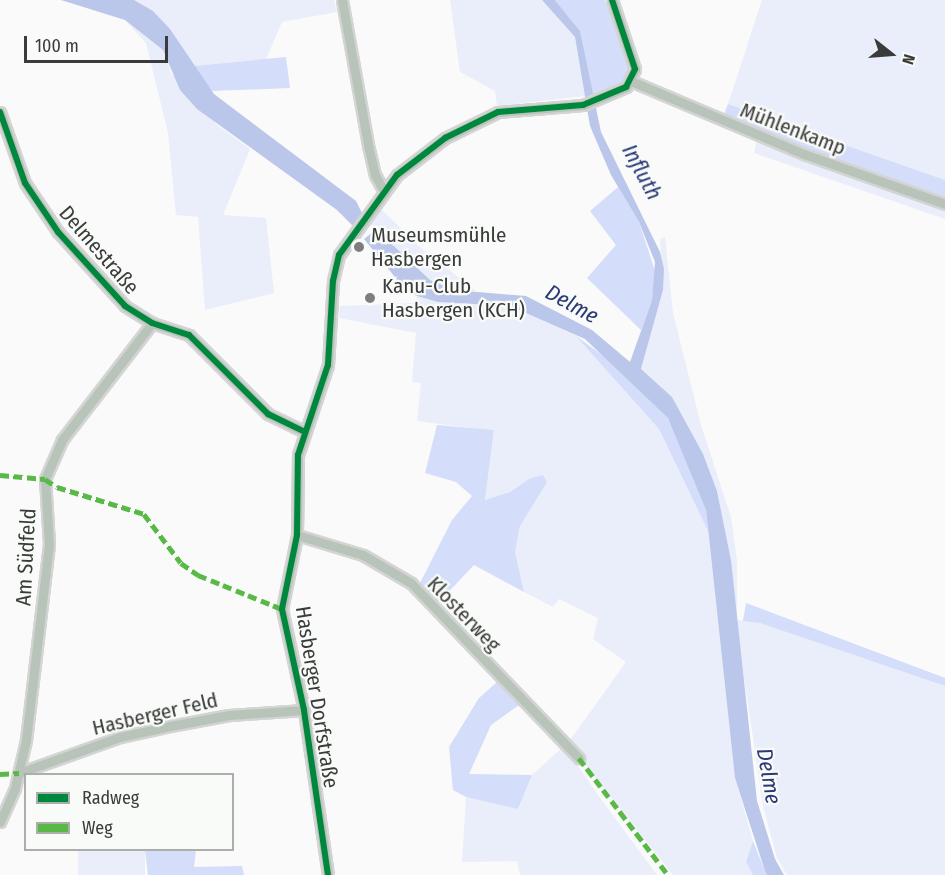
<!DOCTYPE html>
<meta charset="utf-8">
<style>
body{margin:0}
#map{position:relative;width:945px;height:875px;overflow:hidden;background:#f9faf9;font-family:"Fira Sans Condensed",sans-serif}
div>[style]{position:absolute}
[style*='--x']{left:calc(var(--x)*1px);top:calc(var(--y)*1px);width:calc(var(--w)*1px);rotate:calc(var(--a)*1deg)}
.green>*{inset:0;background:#eaeefa;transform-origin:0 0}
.forest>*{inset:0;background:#d4ddfa}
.water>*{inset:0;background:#bbc7ea}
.roads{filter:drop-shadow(2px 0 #d3d4d3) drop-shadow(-2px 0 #d3d4d3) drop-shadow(0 2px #d3d4d3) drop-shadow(0 -2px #d3d4d3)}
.minor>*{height:9px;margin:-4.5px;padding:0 4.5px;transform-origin:4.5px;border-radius:4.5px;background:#b8c4b9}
.quiet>*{height:4.5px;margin-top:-2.25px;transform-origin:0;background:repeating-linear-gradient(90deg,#58b947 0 9px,transparent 0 13.5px)}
.cycleway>*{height:6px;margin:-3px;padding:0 3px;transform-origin:3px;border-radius:3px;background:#00873e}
.dots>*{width:16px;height:16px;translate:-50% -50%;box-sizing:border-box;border:3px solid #f8fbf8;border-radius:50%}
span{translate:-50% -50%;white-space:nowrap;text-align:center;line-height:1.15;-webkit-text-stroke:4.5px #f8fbf8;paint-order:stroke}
.street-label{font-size:21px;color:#3a3b3a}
.poi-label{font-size:21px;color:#3a3b3a}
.left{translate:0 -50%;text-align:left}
.water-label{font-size:22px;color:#2c3977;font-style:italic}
.legend{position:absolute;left:24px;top:773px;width:210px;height:78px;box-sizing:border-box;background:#f8fbf8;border:2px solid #acaeac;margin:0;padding:8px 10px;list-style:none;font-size:18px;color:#3a3b3a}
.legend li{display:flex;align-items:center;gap:12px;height:30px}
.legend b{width:30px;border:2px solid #acaeac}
.north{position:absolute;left:861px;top:24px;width:60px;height:60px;-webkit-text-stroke:4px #f8fbf8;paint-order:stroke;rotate:107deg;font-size:16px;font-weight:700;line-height:24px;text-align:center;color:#3a3b3a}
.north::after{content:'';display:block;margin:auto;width:21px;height:27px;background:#3a3b3a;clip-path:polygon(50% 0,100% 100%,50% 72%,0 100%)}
.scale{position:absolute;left:24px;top:36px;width:144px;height:27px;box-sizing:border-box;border:3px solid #3a3b3a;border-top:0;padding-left:8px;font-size:18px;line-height:21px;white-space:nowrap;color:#3a3b3a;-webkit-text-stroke:4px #f8fbf8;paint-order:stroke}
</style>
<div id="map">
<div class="green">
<div style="clip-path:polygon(134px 0,334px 0,337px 12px,282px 22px,266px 59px,193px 66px,170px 29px)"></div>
<div style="clip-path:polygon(450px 0,542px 0,575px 37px,585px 96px,497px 106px,495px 91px,460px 72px)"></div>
<div style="clip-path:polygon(762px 0,945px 0,945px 180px,728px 104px)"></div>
<div style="clip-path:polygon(125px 20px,163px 50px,171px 73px,216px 124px,250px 149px,223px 215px,266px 218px,274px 293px,205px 310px,198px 217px,176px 215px,168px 133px,146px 43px)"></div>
<div style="clip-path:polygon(757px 139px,935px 202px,945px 207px,945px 219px,754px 153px)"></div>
<div style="clip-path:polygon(379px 207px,421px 248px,476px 291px,454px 290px,430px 280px,409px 262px,368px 222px)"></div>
<div style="clip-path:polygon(665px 237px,673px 313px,701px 425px,731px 517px,737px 560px,737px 620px,760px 623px,945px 686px,945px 875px,787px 875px,777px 858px,763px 806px,733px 601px,731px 560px,717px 491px,672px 397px,641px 369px,663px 290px,660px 239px)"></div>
<div style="clip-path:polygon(417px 296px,438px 302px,510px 306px,575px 335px,659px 429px,708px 531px,735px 778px,753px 841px,746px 862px,753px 875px,673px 875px,568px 743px,626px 662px,593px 639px,598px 618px,559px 599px,553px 607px,524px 592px,515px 552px,520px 526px,535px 496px,529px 479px,510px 492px,485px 501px,494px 431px,417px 421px,421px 383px,412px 382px,416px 333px,339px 318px,340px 306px,416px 303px)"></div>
<div style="clip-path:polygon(564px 746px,601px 799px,657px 875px,520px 875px,517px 861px,462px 862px,466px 797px,518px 809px,532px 775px)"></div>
<div style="left:78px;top:850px;width:67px;height:25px"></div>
</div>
<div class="forest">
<div style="clip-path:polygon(555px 0,605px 0,629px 68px,621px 86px,591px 95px,580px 31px)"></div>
<div style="clip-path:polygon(286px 57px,290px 88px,212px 91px,193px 66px)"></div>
<div style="clip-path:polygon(728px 104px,945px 180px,945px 202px,723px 117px)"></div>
<div style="clip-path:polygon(618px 187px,639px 222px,655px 271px,652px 300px,641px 330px,587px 278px,616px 245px,590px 211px)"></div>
<div style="clip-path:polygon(575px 335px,610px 361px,668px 418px,696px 477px,706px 510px,708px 531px,659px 429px)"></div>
<div style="clip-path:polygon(437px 425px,494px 430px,485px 500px,510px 492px,529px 479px,543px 475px,547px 482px,520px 526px,515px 552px,524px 592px,474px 565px,439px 602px,419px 585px,452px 520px,472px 496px,456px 482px,425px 473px)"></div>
<div style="clip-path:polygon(746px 603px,945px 678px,945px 686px,760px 623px,743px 621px)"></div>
<div style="clip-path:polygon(497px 682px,519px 705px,491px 725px,469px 774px,532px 775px,518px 809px,466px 797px,453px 790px,449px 747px,479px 698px)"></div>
<div style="clip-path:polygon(753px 841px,765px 871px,767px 875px,753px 875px,746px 862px)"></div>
<div style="clip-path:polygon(145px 850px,196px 850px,194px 867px,242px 866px,244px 875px,148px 875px)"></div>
</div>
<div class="water">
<div style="clip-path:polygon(61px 0,134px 0,153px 11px,170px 29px,214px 94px,356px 201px,368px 225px,360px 233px,337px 210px,197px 109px,180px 90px,163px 50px,125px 20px)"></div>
<div style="clip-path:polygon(542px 0,555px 0,580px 31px,601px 132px,660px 252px,664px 269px,663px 290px,641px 369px,672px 397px,703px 454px,717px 491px,731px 560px,757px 801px,775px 859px,784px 875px,767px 875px,765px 871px,735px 778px,706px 510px,668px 418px,585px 339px,510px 306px,438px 302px,417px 296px,403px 287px,364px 239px,374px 231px,381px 234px,430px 280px,454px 290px,526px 296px,592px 330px,630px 362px,652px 300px,655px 262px,639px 222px,611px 175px,590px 126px,575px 37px)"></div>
</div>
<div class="roads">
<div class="minor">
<div style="--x:342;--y:0;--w:147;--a:79.8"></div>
<div style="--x:368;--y:145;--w:31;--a:77"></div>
<div style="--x:375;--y:175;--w:18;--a:61"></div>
<div style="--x:631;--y:81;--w:188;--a:22.9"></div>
<div style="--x:804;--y:154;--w:150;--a:19.5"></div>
<div style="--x:0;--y:112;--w:75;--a:70.6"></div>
<div style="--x:25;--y:183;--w:59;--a:56"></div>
<div style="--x:58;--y:232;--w:100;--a:47.8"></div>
<div style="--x:125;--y:306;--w:32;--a:32"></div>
<div style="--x:152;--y:323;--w:39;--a:18"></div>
<div style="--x:189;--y:335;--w:112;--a:45"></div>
<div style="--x:268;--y:414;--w:41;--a:25.9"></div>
<div style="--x:297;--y:535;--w:69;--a:16.9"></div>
<div style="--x:363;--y:555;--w:56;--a:30.3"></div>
<div style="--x:411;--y:583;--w:243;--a:46.2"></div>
<div style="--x:19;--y:773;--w:107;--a:-19.6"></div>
<div style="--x:120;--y:737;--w:51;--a:-12.4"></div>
<div style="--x:170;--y:726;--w:60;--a:-10.6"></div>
<div style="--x:229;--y:715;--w:75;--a:-3.8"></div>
<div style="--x:0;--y:822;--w:37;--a:-66"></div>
<div style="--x:15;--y:788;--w:49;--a:-77.1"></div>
<div style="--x:26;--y:740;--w:197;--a:-83.3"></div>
<div style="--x:49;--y:544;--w:65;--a:-93.5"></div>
<div style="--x:45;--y:479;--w:43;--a:-66.4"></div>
<div style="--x:62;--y:440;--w:148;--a:-52.4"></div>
<div style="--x:328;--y:875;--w:167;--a:-98.3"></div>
<div style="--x:304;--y:710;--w:103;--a:-102.3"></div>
<div style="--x:282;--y:609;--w:76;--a:-78.5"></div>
<div style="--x:297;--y:535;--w:80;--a:-89.3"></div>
<div style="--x:298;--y:455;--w:95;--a:-71.6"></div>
<div style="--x:328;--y:365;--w:84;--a:-86.6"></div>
<div style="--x:333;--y:281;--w:27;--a:-77"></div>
<div style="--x:339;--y:255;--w:99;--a:-54.1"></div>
<div style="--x:397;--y:175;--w:61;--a:-37.6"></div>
<div style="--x:445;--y:138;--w:59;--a:-26.1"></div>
<div style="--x:498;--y:112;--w:85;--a:-4.7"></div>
<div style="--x:583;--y:105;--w:47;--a:-22.7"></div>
<div style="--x:626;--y:87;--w:20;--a:-63"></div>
<div style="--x:635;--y:69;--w:73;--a:-108.4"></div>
</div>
</div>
<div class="quiet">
<div style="--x:0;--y:475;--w:45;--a:5.1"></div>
<div style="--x:45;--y:479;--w:14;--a:34"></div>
<div style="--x:57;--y:487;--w:91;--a:17.2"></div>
<div style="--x:144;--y:514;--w:61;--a:52.9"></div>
<div style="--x:181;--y:563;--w:21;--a:35"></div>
<div style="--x:198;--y:575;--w:91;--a:22"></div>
<div style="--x:579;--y:758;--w:147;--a:52.7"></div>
<div style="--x:0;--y:774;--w:19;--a:-3"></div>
</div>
<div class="cycleway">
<div style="--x:0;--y:112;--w:75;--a:70.6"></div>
<div style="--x:25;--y:183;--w:59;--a:56"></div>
<div style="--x:58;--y:232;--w:100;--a:47.8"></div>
<div style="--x:125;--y:306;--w:32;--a:32"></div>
<div style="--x:152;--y:323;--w:39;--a:18"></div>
<div style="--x:189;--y:335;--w:112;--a:45"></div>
<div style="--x:268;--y:414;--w:41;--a:25.9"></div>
<div style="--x:328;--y:875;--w:167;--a:-98.3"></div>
<div style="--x:304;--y:710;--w:103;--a:-102.3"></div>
<div style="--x:282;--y:609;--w:76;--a:-78.5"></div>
<div style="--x:297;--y:535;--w:80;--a:-89.3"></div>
<div style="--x:298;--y:455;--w:95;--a:-71.6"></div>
<div style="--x:328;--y:365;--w:84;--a:-86.6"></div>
<div style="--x:333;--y:281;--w:27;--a:-77"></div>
<div style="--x:339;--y:255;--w:99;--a:-54.1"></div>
<div style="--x:397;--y:175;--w:61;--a:-37.6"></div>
<div style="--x:445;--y:138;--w:59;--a:-26.1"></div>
<div style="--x:498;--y:112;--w:85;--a:-4.7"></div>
<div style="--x:583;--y:105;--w:47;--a:-22.7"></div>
<div style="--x:626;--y:87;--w:20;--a:-63"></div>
<div style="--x:635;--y:69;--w:73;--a:-108.4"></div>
</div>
<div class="dots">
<div style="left:359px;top:247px;background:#7d7e7d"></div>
<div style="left:370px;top:298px;background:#7d7e7d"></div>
</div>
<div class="street-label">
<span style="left:793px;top:129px;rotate:21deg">Mühlenkamp</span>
<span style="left:99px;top:250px;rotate:49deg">Delmestraße</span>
<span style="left:26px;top:557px;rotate:-87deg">Am Südfeld</span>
<span style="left:464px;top:614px;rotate:46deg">Klosterweg</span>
<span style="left:317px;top:697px;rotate:81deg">Hasberger Dorfstraße</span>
<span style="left:155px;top:714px;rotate:-13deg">Hasberger Feld</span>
</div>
<div class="poi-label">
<span class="left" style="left:371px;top:247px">Museumsmühle<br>Hasbergen</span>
<span class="left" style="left:382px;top:298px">Kanu-Club<br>Hasbergen (KCH)</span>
</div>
<div class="water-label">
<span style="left:642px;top:172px;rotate:62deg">Influth</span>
<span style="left:572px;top:304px;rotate:29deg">Delme</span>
<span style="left:769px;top:776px;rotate:80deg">Delme</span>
</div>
<ul class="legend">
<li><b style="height:8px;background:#00873e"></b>Radweg</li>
<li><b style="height:8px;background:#58b947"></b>Weg</li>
</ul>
<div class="north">N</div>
<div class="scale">100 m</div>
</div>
